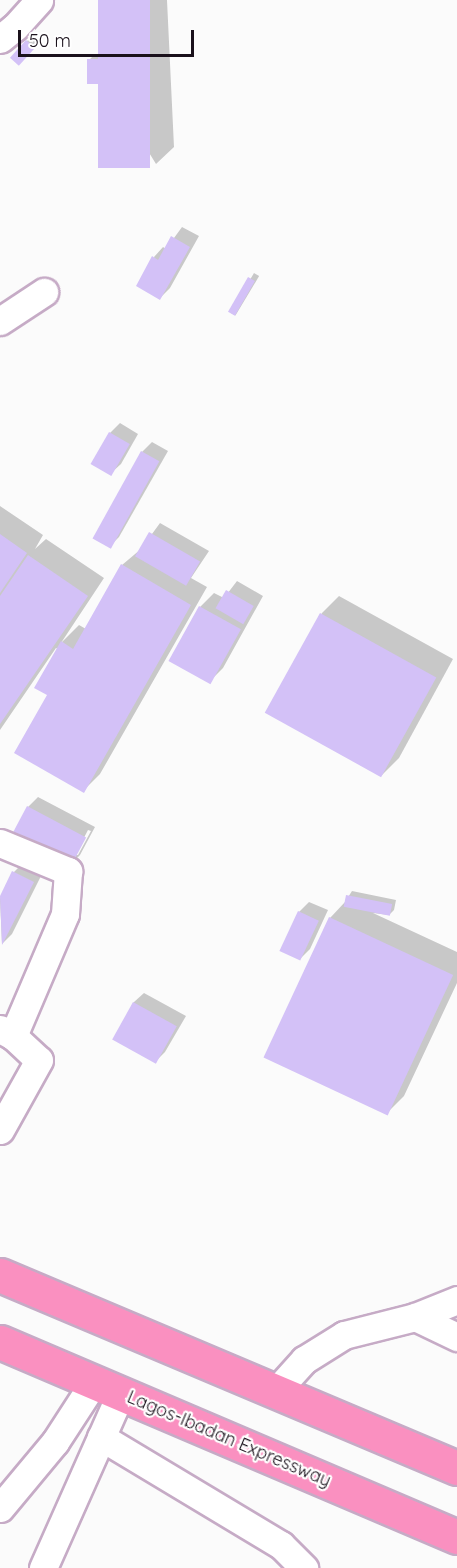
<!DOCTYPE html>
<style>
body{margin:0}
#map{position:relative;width:457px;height:1568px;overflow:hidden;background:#fbfbfb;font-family:Quicksand,sans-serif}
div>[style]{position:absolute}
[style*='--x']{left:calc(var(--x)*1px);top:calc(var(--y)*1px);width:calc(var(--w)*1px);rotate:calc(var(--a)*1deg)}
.shadow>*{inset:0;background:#0003;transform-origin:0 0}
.building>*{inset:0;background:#d3c1f7;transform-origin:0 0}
.roads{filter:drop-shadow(2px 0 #c6abc6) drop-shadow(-2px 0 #c6abc6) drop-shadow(0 2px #c6abc6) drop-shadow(0 -2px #c6abc6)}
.minor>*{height:27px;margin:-13.5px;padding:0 13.5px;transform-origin:13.5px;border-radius:13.5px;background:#fff}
.highway>*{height:33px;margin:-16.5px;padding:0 16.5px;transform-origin:16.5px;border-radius:16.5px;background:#fa90c0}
span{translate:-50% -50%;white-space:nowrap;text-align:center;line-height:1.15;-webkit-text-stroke:4.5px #fff;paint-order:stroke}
.street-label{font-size:18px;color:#1a111b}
.scale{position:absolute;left:18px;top:30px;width:176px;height:27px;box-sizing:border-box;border:3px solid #1a111b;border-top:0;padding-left:8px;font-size:18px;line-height:21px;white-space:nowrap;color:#1a111b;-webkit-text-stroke:4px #fff;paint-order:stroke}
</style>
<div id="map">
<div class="shadow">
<div style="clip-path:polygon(100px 0,167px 0,174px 147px,156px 164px,103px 78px,99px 82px,89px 60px,94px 55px,102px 55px)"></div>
<div style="clip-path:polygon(32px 37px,39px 42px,24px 59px,27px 41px)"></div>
<div style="clip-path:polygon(182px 227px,199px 236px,170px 288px,160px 298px,154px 257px,163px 247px,166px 249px)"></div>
<div style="left:254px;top:273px;width:6px;height:46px;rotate:31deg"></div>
<div style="clip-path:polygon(120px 423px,138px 434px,121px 464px,111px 473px,110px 433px)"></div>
<div style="clip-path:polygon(152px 442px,168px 451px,119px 537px,109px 547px,142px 452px)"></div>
<div style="clip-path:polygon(0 506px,43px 535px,35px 549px,46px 539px,104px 578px,61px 643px,79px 625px,86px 629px,122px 565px,141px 549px,160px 523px,209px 551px,191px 578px,207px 587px,100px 774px,83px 791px,49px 695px,58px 649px,56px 648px,0 730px)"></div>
<div style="clip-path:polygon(237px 581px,263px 596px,223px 668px,209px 682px,200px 607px,214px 593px,224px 598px)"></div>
<div style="clip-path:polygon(339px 596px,453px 659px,399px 758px,382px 775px,268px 712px,322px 613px)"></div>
<div style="clip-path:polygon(evenodd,38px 797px,95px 827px,80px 855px,70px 865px,14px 834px,28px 807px,38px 797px,88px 830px,91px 831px,78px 855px,75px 855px,88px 830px)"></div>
<div style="clip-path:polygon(24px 862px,43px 872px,12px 934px,2px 944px,0 899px,14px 872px)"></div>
<div style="clip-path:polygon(352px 891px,396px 900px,394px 910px,389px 915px,373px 913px,457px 952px,457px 983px,404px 1096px,387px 1113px,265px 1056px,330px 918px,345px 902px)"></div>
<div style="clip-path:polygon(309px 902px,328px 910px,310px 949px,300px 959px,281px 950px,299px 912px)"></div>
<div style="clip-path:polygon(144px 993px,186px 1016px,165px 1052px,155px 1062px,114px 1039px,134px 1002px)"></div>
</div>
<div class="building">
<div style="left:98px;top:0;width:52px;height:168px"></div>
<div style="left:26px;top:40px;width:12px;height:24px;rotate:42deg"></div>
<div style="left:87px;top:59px;width:13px;height:25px"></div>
<div style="clip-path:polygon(171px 236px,190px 247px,160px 300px,136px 286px,152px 256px,158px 260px)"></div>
<div style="left:248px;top:277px;width:8px;height:40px;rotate:30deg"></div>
<div style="left:109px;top:432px;width:24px;height:37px;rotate:30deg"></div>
<div style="left:141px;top:451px;width:21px;height:100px;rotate:29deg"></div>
<div style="left:149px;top:532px;width:59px;height:28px;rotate:30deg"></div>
<div style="clip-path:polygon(0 534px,27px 553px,0 593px)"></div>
<div style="clip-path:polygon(28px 555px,88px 596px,0 724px,0 596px)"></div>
<div style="clip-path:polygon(121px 564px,191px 605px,84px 793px,14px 753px,47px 695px,34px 688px,61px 641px,73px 649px)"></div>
<div style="left:226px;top:590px;width:32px;height:21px;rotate:30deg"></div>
<div style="left:199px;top:606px;width:48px;height:63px;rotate:29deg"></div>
<div style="left:320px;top:613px;width:133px;height:114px;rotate:29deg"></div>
<div style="left:27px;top:806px;width:67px;height:33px;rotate:28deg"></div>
<div style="clip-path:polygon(12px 871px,34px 882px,2px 945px,0 896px)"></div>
<div style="left:346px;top:895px;width:47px;height:12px;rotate:11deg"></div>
<div style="left:298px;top:911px;width:23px;height:44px;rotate:25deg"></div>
<div style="left:329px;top:917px;width:137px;height:155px;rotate:25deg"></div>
<div style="left:133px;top:1002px;width:50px;height:43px;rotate:29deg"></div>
</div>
<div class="roads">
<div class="minor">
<div style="--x:0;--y:39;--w:19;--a:-39"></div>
<div style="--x:15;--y:27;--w:36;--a:-48"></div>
<div style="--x:0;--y:321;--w:53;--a:-33.4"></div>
<div style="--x:0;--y:843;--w:74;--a:22.4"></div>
<div style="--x:68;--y:871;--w:43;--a:94"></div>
<div style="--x:65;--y:914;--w:133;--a:113.1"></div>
<div style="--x:0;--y:1029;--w:15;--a:28"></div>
<div style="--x:13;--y:1036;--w:35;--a:43"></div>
<div style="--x:39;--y:1060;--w:80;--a:119.1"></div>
<div style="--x:415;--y:1317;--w:47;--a:25.5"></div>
<div style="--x:276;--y:1391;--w:42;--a:-47.9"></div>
<div style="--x:304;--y:1360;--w:47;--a:-32"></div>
<div style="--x:344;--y:1335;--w:73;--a:-14.2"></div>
<div style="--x:415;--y:1317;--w:45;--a:-22"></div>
<div style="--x:101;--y:1437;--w:210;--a:31"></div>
<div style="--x:281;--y:1545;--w:33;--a:45"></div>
<div style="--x:0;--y:1508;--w:86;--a:-50.2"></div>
<div style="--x:55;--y:1442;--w:72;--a:-57"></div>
<div style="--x:43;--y:1568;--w:192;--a:-66"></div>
</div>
<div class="highway">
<div style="--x:0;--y:1275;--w:496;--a:22.9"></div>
<div style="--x:0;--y:1342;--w:497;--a:23.1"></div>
</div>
</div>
<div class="street-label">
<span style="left:229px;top:1439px;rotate:23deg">Lagos-Ibadan Expressway</span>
</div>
<div class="scale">50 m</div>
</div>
